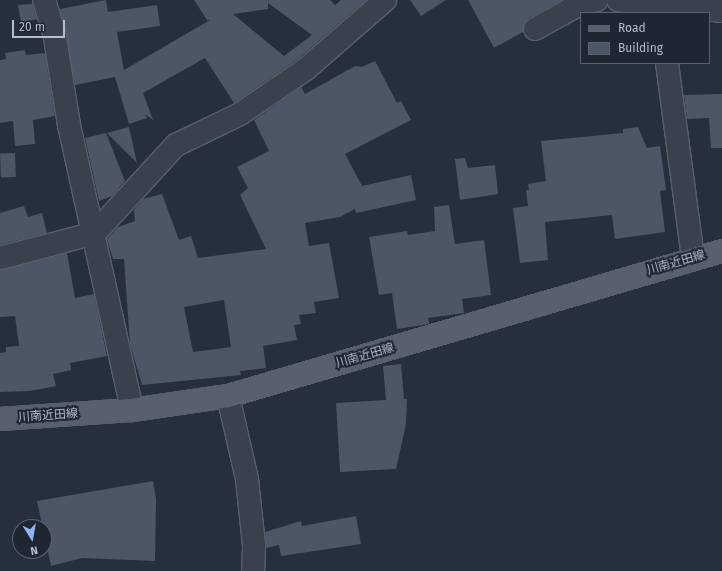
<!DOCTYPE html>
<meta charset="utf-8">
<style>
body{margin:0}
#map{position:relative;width:722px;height:571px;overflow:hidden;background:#262f3c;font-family:"Fira Sans","Noto Sans JP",sans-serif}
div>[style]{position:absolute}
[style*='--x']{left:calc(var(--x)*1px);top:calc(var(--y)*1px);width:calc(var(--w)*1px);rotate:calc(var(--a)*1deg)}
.building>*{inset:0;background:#4c5665;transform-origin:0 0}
.roads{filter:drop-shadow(1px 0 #585f6b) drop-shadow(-1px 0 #585f6b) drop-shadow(0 1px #585f6b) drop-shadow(0 -1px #585f6b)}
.minor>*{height:22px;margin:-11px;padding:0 11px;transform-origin:11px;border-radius:11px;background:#3a414d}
.major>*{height:22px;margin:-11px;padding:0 11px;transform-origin:11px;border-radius:11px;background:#58606d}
span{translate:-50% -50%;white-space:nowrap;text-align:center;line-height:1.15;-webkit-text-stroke:4px #1f2632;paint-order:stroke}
.street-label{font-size:12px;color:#b6bcc8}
.legend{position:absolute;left:580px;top:12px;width:130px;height:52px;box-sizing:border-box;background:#1f2632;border:1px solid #5b626e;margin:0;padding:5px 7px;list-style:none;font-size:12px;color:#b6bcc8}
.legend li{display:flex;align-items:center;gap:8px;height:20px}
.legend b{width:20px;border:1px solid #5b626e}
.north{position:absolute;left:12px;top:519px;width:40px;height:40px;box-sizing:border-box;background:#1f2632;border:1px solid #5b626e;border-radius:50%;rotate:169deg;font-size:11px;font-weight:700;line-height:16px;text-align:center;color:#b6bcc8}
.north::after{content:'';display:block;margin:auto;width:14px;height:18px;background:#92b3f0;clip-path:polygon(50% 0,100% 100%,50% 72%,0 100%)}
.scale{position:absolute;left:12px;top:20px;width:53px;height:18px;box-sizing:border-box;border:2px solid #b6bcc8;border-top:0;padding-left:5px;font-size:12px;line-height:14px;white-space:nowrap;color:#b6bcc8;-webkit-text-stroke:3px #1f2632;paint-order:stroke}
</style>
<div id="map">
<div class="building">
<div style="clip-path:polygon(evenodd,106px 0,108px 12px,157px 5px,160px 26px,117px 32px,124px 70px,210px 20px,207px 20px,194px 0,330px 0,335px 5px,341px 0,366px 0,298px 59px,234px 103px,205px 58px,143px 93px,153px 120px,145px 114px,147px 118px,129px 124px,115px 77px,75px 85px,60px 9px,106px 0,268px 3px,312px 35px,284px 56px,233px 14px,268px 9px,268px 3px)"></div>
<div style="clip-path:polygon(410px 0,446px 0,421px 16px)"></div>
<div style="clip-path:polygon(468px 0,562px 0,529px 18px,524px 23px,523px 32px,494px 48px)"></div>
<div style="clip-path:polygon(32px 4px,37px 19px,21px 22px,18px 5px)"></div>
<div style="clip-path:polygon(25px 50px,26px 55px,45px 53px,55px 116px,33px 120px,35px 144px,15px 146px,13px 121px,0 123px,0 60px,6px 59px,5px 53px)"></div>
<div style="clip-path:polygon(evenodd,375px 61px,397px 103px,401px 101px,411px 120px,345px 154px,362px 186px,411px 175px,416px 200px,356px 213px,355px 209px,340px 217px,305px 223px,309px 246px,329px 243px,339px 298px,314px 302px,316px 313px,299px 315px,301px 324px,294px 325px,297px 340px,263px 346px,266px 368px,240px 371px,241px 375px,142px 385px,130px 344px,124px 259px,113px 259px,107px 239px,118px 227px,135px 221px,134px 210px,143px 199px,162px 194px,179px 240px,191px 236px,198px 258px,266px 249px,240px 195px,248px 188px,237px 167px,269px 151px,254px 120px,301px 87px,305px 94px,355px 66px,362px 67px,375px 61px,224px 300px,231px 347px,193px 352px,184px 307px,224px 300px)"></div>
<div style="clip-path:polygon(722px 94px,722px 148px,711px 148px,709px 118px,687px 119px,684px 95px)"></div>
<div style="clip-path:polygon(129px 127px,137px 163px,107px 133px)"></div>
<div style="clip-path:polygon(638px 127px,647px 148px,660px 146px,666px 190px,660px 191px,665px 232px,615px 239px,612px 215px,545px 222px,548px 260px,520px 263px,513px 208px,528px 206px,526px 190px,529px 190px,528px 184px,546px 181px,541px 141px,623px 133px,623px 129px)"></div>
<div style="clip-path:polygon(106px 133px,125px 181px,112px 196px,99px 201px,85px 138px)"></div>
<div style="left:15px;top:153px;width:24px;height:15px;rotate:88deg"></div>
<div style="clip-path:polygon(465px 158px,468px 168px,495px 165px,498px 194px,460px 200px,455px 159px)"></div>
<div style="clip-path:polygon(449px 205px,455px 244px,484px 240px,491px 295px,462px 299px,464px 313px,428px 318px,429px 324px,397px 329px,392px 293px,379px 295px,369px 237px,407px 231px,408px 235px,435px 231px,434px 207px)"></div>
<div style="clip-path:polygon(24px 206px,28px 217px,42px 213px,47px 233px,0 245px,0 213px)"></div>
<div style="clip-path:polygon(67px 253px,75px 298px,94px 294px,107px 356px,70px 363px,71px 370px,53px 374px,56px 386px,30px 391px,0 392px,0 353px,6px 352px,6px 347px,19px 346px,15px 316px,0 317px,0 270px)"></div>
<div style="clip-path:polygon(401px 364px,404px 399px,407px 399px,406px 424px,396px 469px,340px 472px,336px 403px,386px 400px,383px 366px)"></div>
<div style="clip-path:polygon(153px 481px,156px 499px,155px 561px,82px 558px,51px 566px,37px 501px)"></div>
<div style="clip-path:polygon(356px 516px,361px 544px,281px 556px,279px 545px,266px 548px,265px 532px,301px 521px,302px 526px)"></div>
</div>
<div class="roads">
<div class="minor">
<div style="--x:44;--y:0;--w:34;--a:73"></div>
<div style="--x:54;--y:32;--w:94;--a:80.8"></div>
<div style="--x:69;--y:125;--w:292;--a:77.5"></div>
<div style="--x:618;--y:0;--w:105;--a:6"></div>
<div style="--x:535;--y:29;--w:54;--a:-29"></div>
<div style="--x:582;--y:3;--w:15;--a:-11"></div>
<div style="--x:667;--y:63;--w:197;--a:82.4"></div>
<div style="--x:0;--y:258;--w:98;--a:-14.7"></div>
<div style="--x:95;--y:233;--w:120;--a:-47.4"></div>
<div style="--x:176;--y:145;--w:71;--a:-25.8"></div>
<div style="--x:240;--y:114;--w:80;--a:-34.3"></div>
<div style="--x:306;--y:69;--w:105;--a:-41.1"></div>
<div style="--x:228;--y:396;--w:85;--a:77.1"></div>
<div style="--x:247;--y:479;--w:67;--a:84"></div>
<div style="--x:254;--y:546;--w:25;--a:92"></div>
</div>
<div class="major">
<div style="--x:0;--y:419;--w:132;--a:-3.9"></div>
<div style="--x:132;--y:410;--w:97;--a:-8.3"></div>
<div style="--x:228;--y:396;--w:515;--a:-16.36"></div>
</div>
</div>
<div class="street-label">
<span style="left:676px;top:263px;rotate:-16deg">川南近田線</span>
<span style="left:365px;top:356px;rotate:-16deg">川南近田線</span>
<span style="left:48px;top:416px;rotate:-4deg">川南近田線</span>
</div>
<ul class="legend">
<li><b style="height:5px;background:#58606d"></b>Road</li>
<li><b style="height:11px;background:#4c5665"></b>Building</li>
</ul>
<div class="north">N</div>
<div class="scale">20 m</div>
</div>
